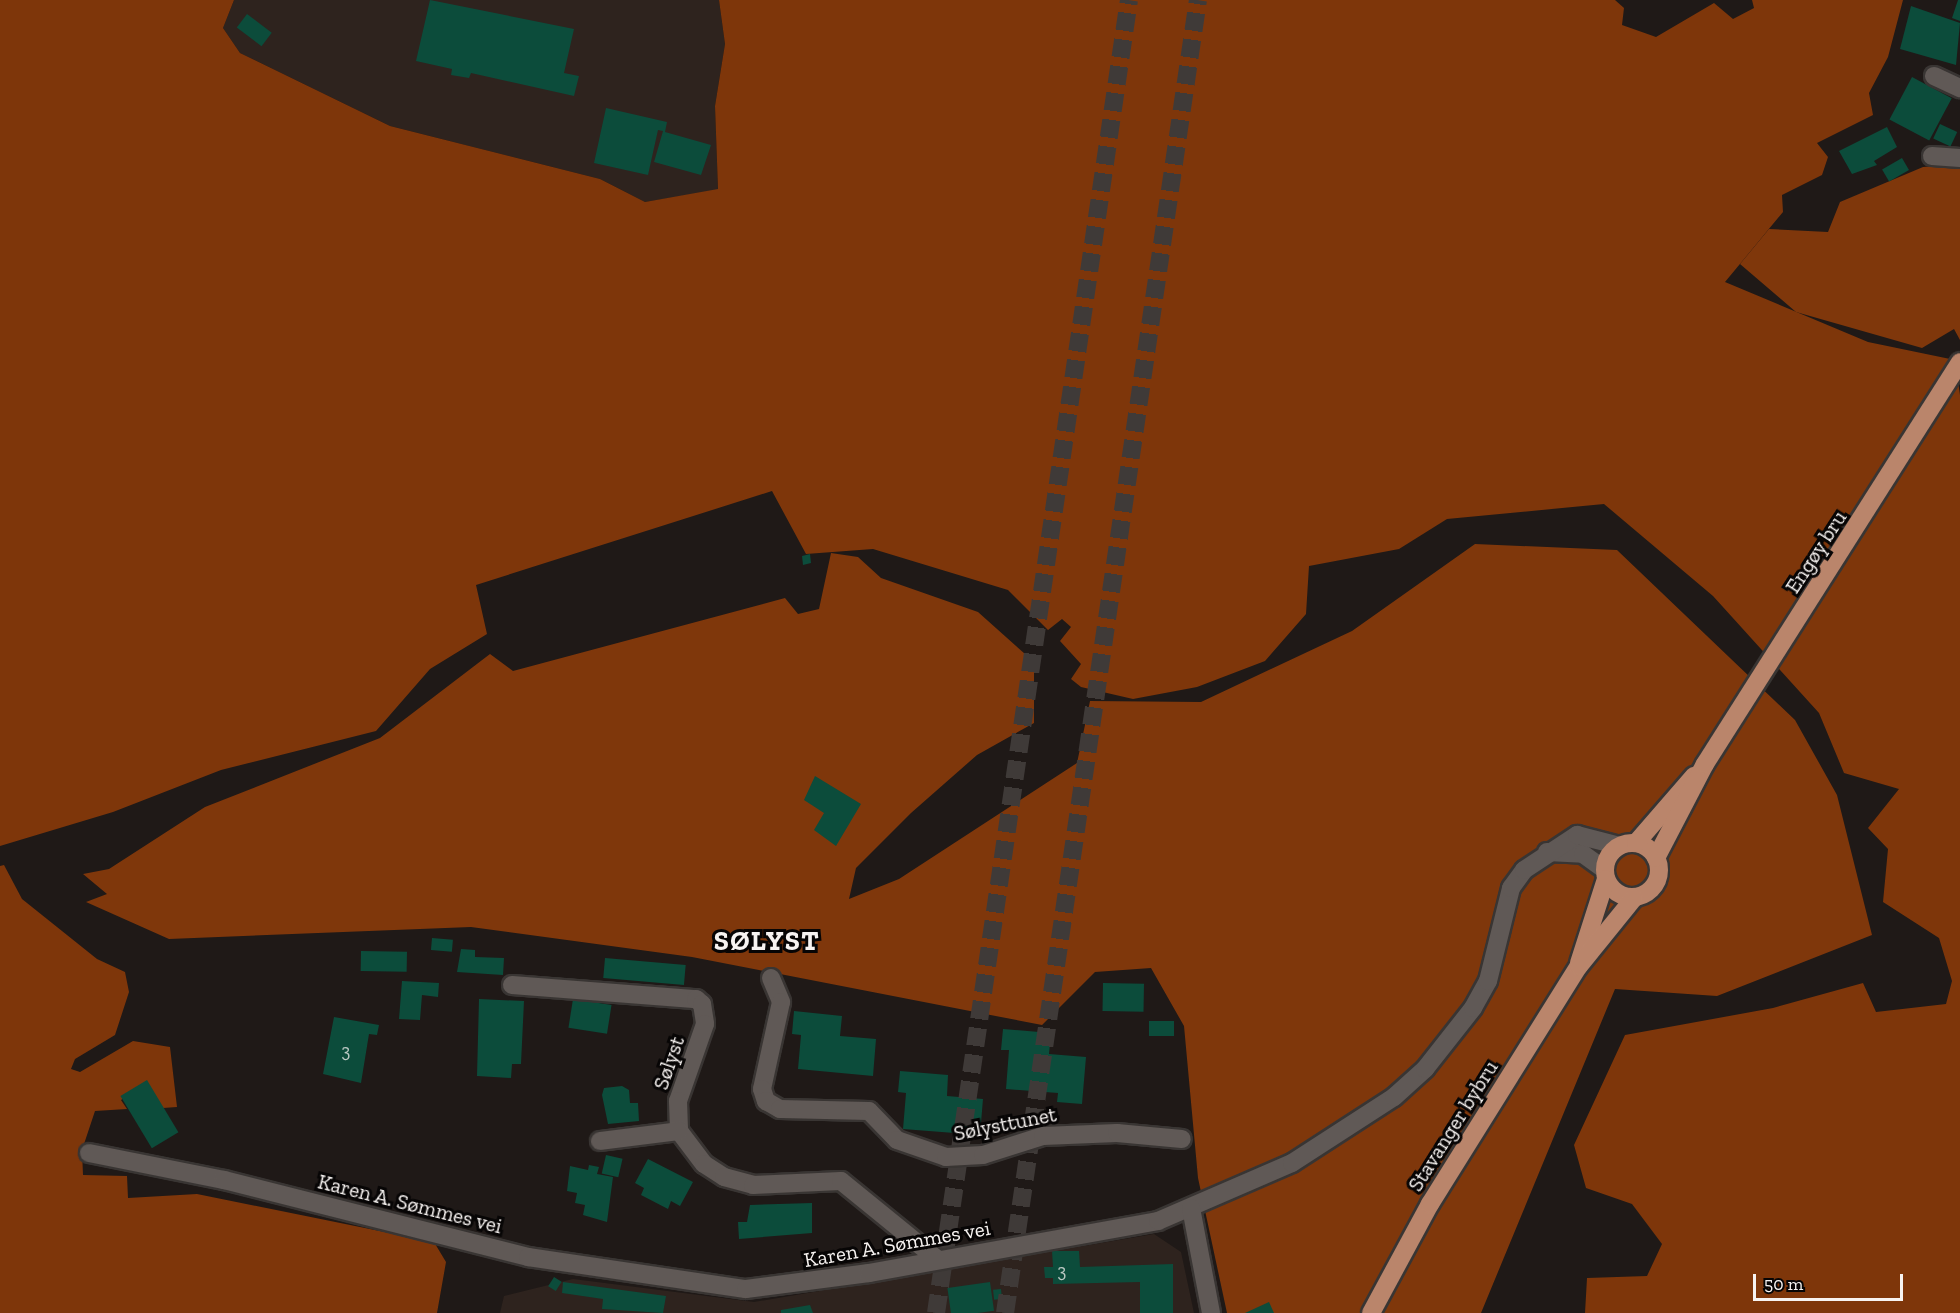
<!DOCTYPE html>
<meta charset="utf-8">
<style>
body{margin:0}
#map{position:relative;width:1960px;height:1313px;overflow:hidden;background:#1f1917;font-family:"Zilla Slab",serif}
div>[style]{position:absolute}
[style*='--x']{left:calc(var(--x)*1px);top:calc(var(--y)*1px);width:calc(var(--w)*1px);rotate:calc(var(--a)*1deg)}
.built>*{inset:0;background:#2e231e}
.forest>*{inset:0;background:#7f370b}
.water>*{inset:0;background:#7e360a}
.building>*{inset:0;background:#0c4c3b;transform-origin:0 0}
.highway-tunnel>*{height:18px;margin-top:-9px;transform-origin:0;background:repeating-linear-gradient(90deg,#3f3a38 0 18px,transparent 0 27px)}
.roads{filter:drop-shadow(2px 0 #393533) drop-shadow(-2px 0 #393533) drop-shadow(0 2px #393533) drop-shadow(0 -2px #393533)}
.minor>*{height:18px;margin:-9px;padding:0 9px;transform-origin:9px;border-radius:9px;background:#605956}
.major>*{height:18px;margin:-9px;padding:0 9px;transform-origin:9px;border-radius:9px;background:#ba856b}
.major>.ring{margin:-9px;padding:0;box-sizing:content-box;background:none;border:18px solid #ba856b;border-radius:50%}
span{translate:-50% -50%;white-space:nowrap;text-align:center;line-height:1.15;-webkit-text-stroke:6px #070505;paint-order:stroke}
.number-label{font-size:18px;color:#bcc9c4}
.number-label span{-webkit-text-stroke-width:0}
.street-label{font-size:21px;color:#f7f3f1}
.district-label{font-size:27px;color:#f7f3f1;font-weight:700;letter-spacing:1.5px}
.scale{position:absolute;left:1753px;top:1274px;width:150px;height:27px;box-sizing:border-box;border:3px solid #f7f3f1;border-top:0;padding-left:8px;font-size:18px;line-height:21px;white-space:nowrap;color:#f7f3f1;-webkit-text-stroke:4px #070505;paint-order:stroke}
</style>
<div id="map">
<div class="built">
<div style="clip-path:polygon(234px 0,719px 0,725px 44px,715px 106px,718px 190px,645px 202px,600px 179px,390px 126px,240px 53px,223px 28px)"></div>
<div style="clip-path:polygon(1154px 1234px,1181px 1252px,1194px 1313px,500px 1313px,504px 1296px,573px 1279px,754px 1302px)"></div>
</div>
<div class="forest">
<div style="clip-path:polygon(1960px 164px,1960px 340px,1954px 329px,1922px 348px,1796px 312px,1740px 264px,1769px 229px,1828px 232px,1840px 202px,1923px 167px)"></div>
<div style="clip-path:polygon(1475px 544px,1617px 550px,1795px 720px,1837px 795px,1872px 935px,1717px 996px,1615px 989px,1481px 1313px,1227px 1313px,1198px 1178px,1184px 1026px,1151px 968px,1095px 972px,1042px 1025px,692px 957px,471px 927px,169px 939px,86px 902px,107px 894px,83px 874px,109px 869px,205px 807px,380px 738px,490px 654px,513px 671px,785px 598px,798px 614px,819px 609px,831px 553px,858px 557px,881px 578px,978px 612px,1034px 662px,1034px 723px,977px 755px,911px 813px,856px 868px,849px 899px,899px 879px,1077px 763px,1090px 701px,1201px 702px,1352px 631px)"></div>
</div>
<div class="water">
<div style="clip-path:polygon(0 0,234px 0,223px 28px,240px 53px,390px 126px,600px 179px,645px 202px,718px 189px,715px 106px,725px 44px,719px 0,1615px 0,1624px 8px,1622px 25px,1656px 37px,1714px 3px,1733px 19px,1754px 8px,1752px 0,1903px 0,1888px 57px,1869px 93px,1873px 115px,1817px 143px,1828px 157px,1822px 175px,1782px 195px,1783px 212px,1725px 282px,1868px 342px,1955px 360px,1960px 395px,1960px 1313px,1585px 1313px,1587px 1278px,1647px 1276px,1662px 1244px,1632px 1204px,1586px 1188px,1574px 1145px,1625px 1035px,1773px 1008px,1863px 983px,1876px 1012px,1946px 1004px,1952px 981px,1939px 938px,1883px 902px,1888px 849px,1868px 828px,1899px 789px,1844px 773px,1819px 713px,1713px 596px,1604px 504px,1447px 519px,1399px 549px,1309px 566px,1306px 614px,1265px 661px,1197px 687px,1133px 699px,1081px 687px,1071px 679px,1081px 664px,1060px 641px,1071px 627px,1062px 619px,1048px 630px,1008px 590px,873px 549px,806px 554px,772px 491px,476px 585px,487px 634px,430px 669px,376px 731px,221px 770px,113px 812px,0 846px)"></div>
<div style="clip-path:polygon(4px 865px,22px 899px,97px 959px,125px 972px,129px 992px,115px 1035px,75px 1059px,71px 1069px,80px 1072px,133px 1041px,170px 1047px,177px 1107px,163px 1108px,147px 1083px,121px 1100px,127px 1109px,95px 1111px,82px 1150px,83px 1175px,127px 1176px,128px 1198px,197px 1194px,434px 1242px,446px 1262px,437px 1313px,0 1313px,0 866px)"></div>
</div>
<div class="building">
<div style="clip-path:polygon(430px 0,574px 29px,564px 73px,579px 76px,574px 96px,471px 73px,469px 78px,451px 75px,452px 69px,416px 61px)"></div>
<div style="clip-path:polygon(1958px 0,1960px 0,1960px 21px,1952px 18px)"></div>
<div style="clip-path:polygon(1911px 6px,1960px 23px,1956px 65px,1900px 49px)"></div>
<div style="left:247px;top:14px;width:31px;height:17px;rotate:37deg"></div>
<div style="left:1912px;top:77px;width:45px;height:48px;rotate:28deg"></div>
<div style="clip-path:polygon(606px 108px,667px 122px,665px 132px,711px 145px,701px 175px,654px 162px,663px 131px,658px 130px,648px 175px,594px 163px)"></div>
<div style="left:1940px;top:124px;width:19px;height:16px;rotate:25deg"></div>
<div style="clip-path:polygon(1887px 127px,1897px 147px,1874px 161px,1877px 165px,1852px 174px,1839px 151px)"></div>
<div style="left:1902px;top:158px;width:14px;height:23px;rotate:60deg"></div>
<div style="clip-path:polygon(810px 554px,811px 563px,803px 565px,802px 556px)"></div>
<div style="clip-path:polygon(815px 776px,861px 804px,836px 846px,814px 830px,824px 813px,804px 800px)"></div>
<div style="left:432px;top:938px;width:21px;height:12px;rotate:5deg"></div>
<div style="clip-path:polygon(461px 949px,475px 950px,475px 957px,504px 958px,503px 975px,457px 972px)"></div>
<div style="left:361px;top:951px;width:46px;height:20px;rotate:1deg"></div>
<div style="left:605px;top:958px;width:81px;height:20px;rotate:5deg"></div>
<div style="clip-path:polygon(402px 981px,439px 983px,438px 997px,422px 995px,420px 1020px,399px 1019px)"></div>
<div style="left:1103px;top:983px;width:41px;height:28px;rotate:1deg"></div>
<div style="clip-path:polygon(479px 999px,524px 1001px,521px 1064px,512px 1064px,511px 1078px,477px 1076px)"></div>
<div style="left:573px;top:999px;width:39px;height:29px;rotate:9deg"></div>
<div style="clip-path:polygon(794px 1011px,842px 1016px,840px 1036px,876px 1039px,873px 1076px,798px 1069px,801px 1035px,792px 1034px)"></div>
<div style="clip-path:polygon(334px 1017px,379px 1025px,377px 1035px,369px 1034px,361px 1083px,323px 1074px)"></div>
<div style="left:1174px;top:1021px;width:15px;height:25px;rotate:90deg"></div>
<div style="clip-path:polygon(1003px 1029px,1051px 1033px,1049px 1054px,1086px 1057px,1082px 1104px,1057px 1102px,1058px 1093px,1006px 1089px,1009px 1050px,1001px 1050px)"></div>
<div style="clip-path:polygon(900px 1071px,948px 1075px,947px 1096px,983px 1099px,980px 1135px,903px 1129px,906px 1093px,898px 1092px)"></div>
<div style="left:147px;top:1080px;width:61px;height:31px;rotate:59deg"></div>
<div style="clip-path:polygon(622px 1086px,629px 1090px,630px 1103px,638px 1103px,639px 1121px,608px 1124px,602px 1095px,604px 1088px)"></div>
<div style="left:606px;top:1155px;width:17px;height:19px;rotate:13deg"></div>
<div style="clip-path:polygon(648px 1159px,693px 1182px,680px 1206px,671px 1201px,668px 1209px,641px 1195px,644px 1188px,635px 1183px)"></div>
<div style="clip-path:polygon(589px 1165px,599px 1167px,597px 1174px,613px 1177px,607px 1222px,583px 1215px,585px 1205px,575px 1203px,577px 1193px,567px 1191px,570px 1166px,588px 1170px)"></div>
<div style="clip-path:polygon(812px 1203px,812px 1233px,739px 1239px,738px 1222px,747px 1222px,750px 1205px)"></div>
<div style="clip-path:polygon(1052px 1251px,1079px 1251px,1080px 1267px,1173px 1264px,1173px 1313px,1140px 1313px,1140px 1282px,1053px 1284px,1053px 1278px,1045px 1278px,1044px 1267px,1053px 1267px)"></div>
<div style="left:554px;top:1277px;width:9px;height:11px;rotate:32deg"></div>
<div style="clip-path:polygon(563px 1282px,666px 1296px,663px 1313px,602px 1309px,603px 1299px,562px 1293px)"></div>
<div style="left:990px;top:1282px;width:29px;height:43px;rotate:82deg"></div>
<div style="left:1001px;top:1289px;width:10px;height:8px;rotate:84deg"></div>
<div style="clip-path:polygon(1269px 1302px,1274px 1313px,1245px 1313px)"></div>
<div style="clip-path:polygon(810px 1305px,813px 1313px,781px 1313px,781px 1310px)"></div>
</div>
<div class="highway-tunnel">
<div style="--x:936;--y:1313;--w:1327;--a:-81.64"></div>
<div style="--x:1005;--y:1313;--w:1327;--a:-81.64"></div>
</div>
<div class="roads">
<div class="minor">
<div style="--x:1934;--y:76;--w:29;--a:25"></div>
<div style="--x:1932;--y:156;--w:28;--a:4"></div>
<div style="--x:1547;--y:852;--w:36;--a:3"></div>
<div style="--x:1583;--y:854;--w:26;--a:36"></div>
<div style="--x:771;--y:978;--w:26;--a:67"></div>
<div style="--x:781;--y:1002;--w:89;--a:102.3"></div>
<div style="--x:762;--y:1089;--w:13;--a:72"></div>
<div style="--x:766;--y:1101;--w:16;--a:30"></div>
<div style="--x:780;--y:1109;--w:89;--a:1.3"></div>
<div style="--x:869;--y:1111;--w:40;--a:46"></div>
<div style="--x:897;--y:1140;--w:52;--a:19.1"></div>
<div style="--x:946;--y:1157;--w:37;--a:-3"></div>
<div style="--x:983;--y:1155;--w:63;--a:-17.6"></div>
<div style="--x:1043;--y:1136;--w:74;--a:-2.3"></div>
<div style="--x:1117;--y:1133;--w:65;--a:5.3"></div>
<div style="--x:512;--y:985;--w:185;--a:4.4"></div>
<div style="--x:696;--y:999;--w:8;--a:40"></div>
<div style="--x:702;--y:1004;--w:20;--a:81"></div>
<div style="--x:705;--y:1024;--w:82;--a:109.3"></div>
<div style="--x:678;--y:1101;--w:30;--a:88"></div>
<div style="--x:679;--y:1131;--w:41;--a:52.9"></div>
<div style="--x:704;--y:1164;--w:24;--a:33"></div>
<div style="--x:724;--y:1177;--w:30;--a:15"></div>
<div style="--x:753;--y:1185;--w:88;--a:-2.6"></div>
<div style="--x:841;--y:1181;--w:124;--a:39.1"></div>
<div style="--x:600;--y:1141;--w:80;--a:-7.2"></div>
<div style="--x:89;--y:1153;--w:138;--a:11.3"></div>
<div style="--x:224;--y:1180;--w:314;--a:14.2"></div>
<div style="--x:528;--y:1257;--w:220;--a:8.4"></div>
<div style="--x:746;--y:1289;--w:124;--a:-7.4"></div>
<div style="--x:869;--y:1273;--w:294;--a:-10.2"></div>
<div style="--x:1158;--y:1221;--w:146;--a:-23.4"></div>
<div style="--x:1292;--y:1163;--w:121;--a:-32.9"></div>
<div style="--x:1394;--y:1097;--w:42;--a:-42.1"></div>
<div style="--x:1425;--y:1069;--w:78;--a:-51.8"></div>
<div style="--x:1473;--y:1008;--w:31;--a:-61"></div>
<div style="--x:1488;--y:981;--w:96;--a:-76.1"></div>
<div style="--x:1511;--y:888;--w:22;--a:-54"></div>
<div style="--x:1524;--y:870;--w:64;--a:-33.4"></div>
<div style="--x:1577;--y:835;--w:44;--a:14.3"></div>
<div style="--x:1191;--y:1208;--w:107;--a:79.2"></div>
</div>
<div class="major">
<div class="ring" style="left:1605px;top:843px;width:36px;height:36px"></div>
<div style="--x:1636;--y:843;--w:89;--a:-49.1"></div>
<div style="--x:1656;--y:858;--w:106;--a:-62.5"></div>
<div style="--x:1705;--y:764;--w:476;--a:-57.6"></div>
<div style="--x:1579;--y:963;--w:88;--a:-72.2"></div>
<div style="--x:1371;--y:1313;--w:124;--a:-61.6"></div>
<div style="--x:1430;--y:1204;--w:281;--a:-58"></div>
<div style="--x:1579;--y:966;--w:87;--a:-51"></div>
</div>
</div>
<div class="number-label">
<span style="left:346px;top:1051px">3</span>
<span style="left:1062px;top:1271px">3</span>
</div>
<div class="street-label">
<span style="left:1816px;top:552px;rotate:-57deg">Engøy bru</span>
<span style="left:669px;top:1063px;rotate:-71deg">Sølyst</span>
<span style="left:1005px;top:1124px;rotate:-11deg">Sølysttunet</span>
<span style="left:1453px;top:1126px;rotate:-58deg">Stavanger bybru</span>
<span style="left:410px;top:1204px;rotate:14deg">Karen A. Sømmes vei</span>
<span style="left:897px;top:1244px;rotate:-10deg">Karen A. Sømmes vei</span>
</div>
<div class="district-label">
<span style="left:767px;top:942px">SØLYST</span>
</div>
<div class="scale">50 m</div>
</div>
